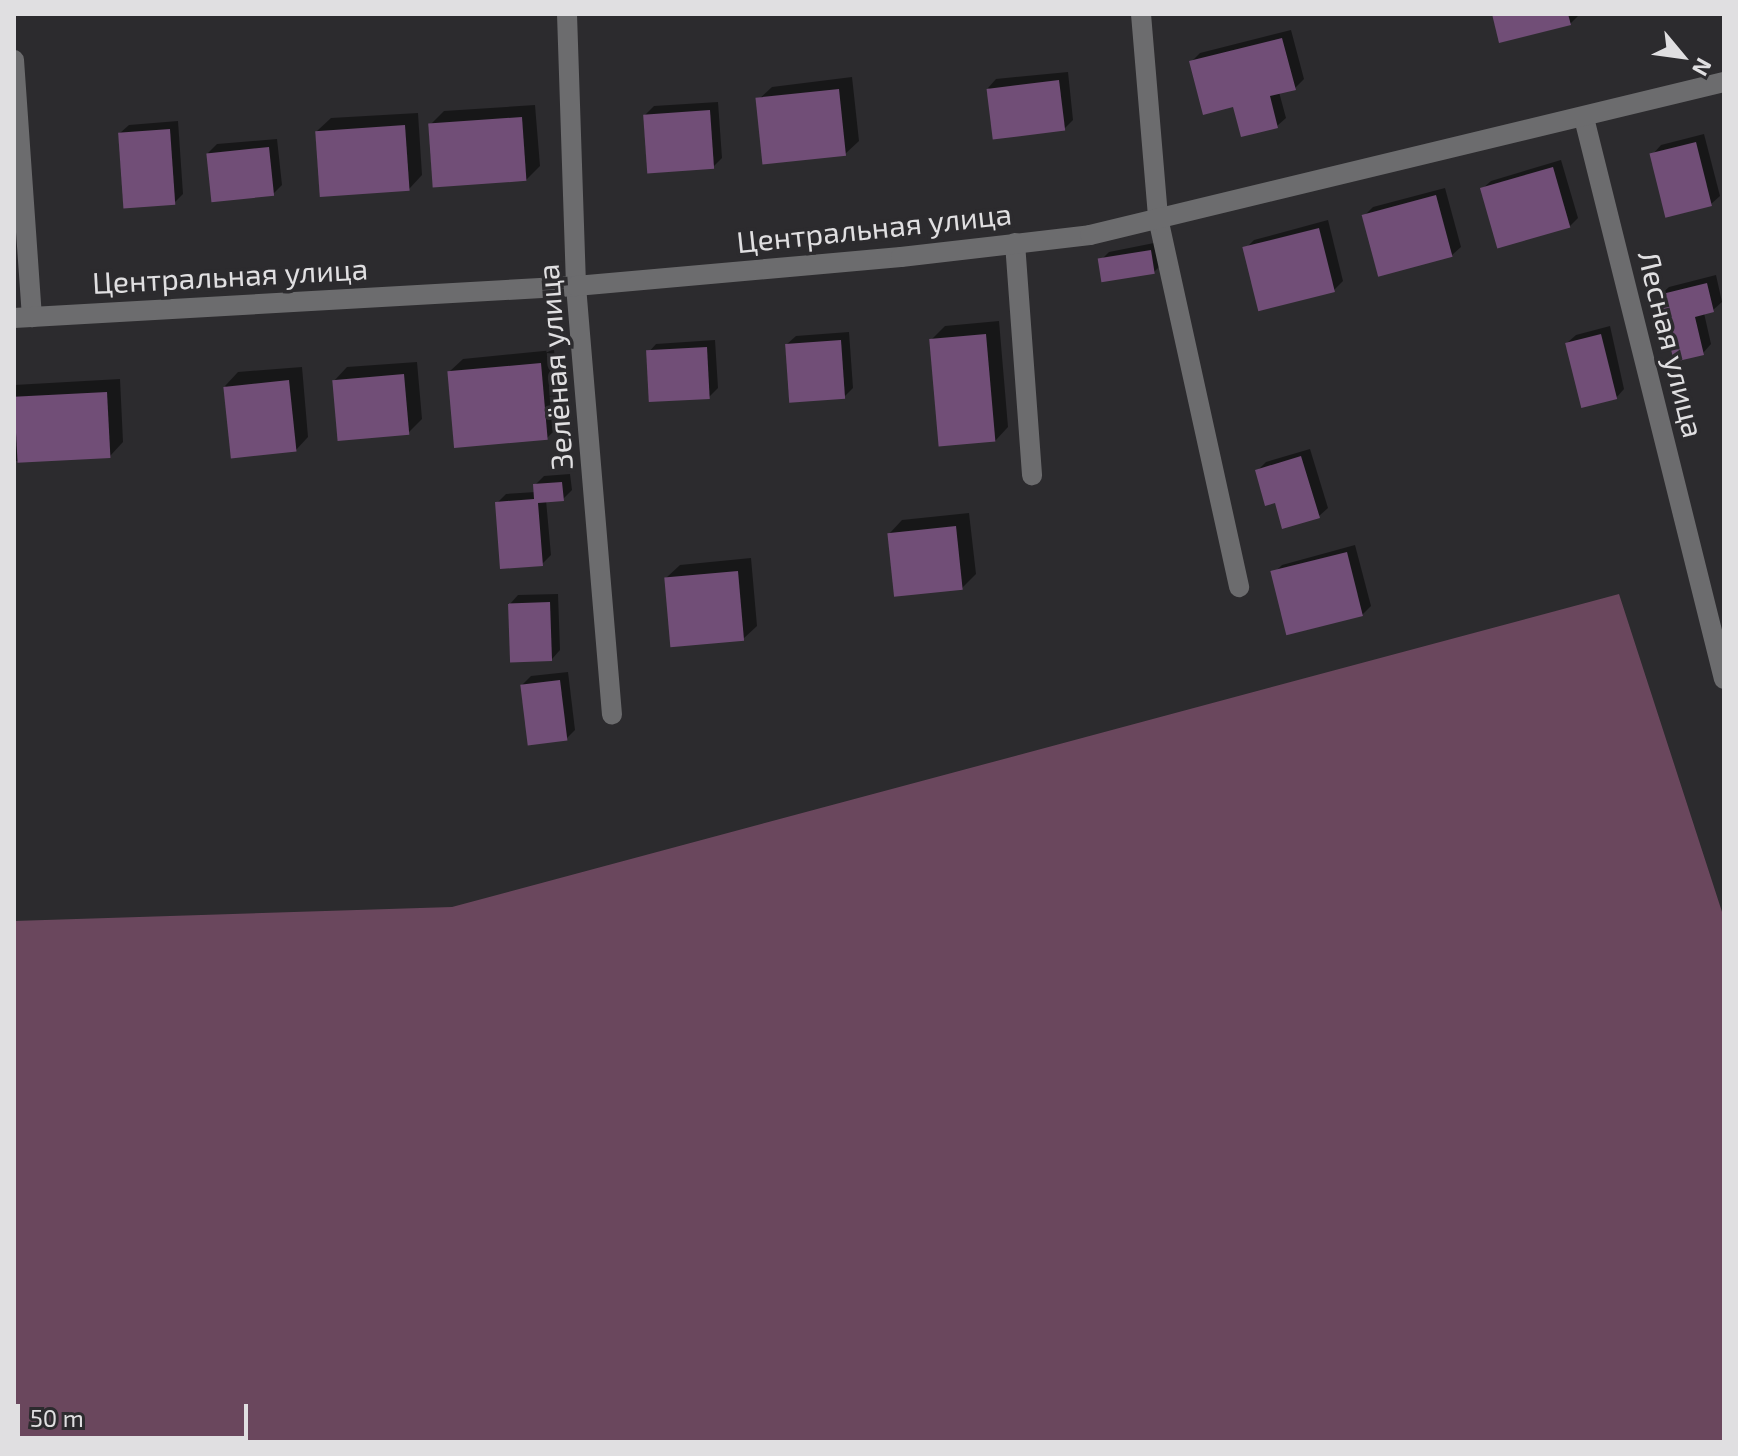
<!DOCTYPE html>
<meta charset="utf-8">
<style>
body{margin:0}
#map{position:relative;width:1738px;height:1456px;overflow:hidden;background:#2c2b2e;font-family:"Exo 2",sans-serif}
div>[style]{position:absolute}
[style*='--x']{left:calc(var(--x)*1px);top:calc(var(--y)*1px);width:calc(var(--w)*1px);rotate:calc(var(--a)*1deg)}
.green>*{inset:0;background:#6a475d}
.shadow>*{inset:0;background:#0007}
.building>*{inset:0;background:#714e77;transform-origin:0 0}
.minor>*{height:20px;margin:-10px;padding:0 10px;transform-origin:10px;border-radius:10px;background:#6c6c6e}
span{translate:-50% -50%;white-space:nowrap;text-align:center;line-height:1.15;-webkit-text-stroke:7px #2c2b2e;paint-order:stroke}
.street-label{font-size:30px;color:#e0dfe1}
.frame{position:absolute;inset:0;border:16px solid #e0dfe1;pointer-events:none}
.north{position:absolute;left:1642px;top:16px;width:80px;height:80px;-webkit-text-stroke:6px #2c2b2e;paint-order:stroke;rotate:119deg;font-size:22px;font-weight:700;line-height:32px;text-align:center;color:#e0dfe1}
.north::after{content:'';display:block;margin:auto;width:28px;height:36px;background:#e0dfe1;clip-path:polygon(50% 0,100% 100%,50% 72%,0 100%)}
.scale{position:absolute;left:16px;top:1404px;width:232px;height:36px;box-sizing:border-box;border:4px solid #e0dfe1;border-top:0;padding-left:10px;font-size:24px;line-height:28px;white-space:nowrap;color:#e0dfe1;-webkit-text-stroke:6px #2c2b2e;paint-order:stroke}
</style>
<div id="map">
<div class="green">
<div style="clip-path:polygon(1619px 594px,1724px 918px,1724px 1442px,14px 1442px,14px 921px,452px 907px)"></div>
</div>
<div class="shadow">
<div style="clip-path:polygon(1494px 14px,1579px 14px,1579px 15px,1570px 24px)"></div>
<div style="clip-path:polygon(1291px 30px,1304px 79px,1295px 88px,1279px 92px,1286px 118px,1277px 126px,1235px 104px,1191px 62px,1200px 53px)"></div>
<div style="clip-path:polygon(1068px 72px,1073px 120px,1064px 129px,988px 88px,996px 79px)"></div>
<div style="clip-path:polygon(852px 77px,859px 141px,845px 154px,758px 100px,772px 87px)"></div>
<div style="clip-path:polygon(718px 102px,722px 158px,713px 167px,645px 115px,654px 106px)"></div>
<div style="clip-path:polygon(535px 105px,540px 166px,526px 180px,430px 125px,444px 111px)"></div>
<div style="clip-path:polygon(418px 113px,422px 175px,409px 189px,317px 131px,331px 118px)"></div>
<div style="clip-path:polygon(178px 121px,183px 194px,174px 203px,120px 133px,129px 125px)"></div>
<div style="clip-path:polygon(1704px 134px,1720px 196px,1711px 204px,1653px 154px,1661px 145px)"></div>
<div style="clip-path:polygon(277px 139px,282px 185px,273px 194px,208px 153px,217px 144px)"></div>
<div style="clip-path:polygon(1561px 160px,1578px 218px,1569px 227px,1482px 189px,1491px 181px)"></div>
<div style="clip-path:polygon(1445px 188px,1461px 247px,1452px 255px,1364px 216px,1373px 207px)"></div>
<div style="clip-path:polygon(1328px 220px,1343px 281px,1334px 290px,1245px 249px,1254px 240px)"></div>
<div style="clip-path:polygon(1159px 242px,1163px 263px,1154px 272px,1100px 261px,1109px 252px)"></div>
<div style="clip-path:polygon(1716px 275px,1722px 302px,1713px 310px,1704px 313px,1711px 344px,1703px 353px,1660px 295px,1669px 287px)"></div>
<div style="clip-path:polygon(999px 321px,1008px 427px,995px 441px,931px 340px,945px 326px)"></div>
<div style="clip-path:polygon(1610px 326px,1624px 389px,1616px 398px,1567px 343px,1576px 335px)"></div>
<div style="clip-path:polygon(849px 332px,853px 388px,844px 397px,787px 344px,796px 336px)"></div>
<div style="clip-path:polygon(715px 340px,718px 388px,709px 397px,648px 353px,656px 344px)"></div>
<div style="clip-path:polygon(554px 350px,561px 424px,547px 438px,449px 372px,463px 359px)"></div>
<div style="clip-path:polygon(417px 362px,422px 419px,408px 433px,334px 381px,347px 367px)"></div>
<div style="clip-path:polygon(302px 367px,308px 437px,295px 451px,225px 386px,238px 372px)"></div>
<div style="clip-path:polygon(120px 379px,123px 442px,110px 456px,14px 461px,14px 385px)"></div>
<div style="clip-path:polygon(1310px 449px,1328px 508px,1319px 516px,1276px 500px,1257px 471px,1266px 462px)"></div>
<div style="clip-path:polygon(570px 474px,572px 490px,563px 499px,546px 500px,551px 555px,542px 564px,497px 503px,506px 494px,536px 492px,535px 485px,544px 476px)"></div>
<div style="clip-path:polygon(969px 513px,976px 574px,962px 588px,889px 534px,902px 520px)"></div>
<div style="clip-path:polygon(1355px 545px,1371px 606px,1362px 615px,1273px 574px,1282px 565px)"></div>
<div style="clip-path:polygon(751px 558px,757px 626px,743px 639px,666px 578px,680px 565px)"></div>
<div style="clip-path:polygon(558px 594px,560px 650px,552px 659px,510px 604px,518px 595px)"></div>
<div style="clip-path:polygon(568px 672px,575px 730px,566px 739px,522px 685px,531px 676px)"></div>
</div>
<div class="building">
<div style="clip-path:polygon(1492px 14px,1568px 14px,1571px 25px,1499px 43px)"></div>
<div style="clip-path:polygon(1282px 38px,1296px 90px,1270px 96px,1278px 128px,1241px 137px,1233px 107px,1203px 115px,1189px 61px)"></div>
<div style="left:1059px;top:80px;width:51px;height:73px;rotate:83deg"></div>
<div style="left:839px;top:89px;width:67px;height:84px;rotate:84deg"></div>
<div style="left:710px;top:110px;width:59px;height:67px;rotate:86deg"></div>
<div style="left:522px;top:117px;width:64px;height:94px;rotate:86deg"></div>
<div style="left:405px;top:125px;width:66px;height:90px;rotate:86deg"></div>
<div style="left:170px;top:129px;width:76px;height:52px;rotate:86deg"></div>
<div style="left:1696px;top:142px;width:66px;height:48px;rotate:76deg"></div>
<div style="left:269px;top:147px;width:49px;height:63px;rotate:84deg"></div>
<div style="left:1553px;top:167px;width:63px;height:76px;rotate:74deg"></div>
<div style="left:1436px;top:195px;width:64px;height:77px;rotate:75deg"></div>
<div style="left:1319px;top:228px;width:66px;height:79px;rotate:76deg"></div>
<div style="left:1151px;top:250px;width:24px;height:54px;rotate:81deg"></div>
<div style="clip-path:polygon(1707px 283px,1714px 312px,1695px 317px,1704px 355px,1674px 362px,1658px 295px)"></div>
<div style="left:986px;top:334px;width:108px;height:57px;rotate:85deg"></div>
<div style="left:1601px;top:334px;width:67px;height:37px;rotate:76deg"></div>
<div style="left:841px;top:340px;width:59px;height:56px;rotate:86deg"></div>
<div style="left:707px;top:347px;width:52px;height:61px;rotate:87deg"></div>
<div style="left:541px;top:363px;width:77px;height:94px;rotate:85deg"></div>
<div style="left:404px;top:374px;width:61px;height:72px;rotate:85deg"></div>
<div style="left:289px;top:380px;width:72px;height:66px;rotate:84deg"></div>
<div style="left:107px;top:392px;width:66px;height:93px;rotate:87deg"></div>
<div style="clip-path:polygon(1301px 456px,1320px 518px,1282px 529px,1275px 503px,1265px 506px,1255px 470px)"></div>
<div style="clip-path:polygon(562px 482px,564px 501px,538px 503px,543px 566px,500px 569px,495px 502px,534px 499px,533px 484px)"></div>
<div style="left:956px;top:526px;width:64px;height:69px;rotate:84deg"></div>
<div style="left:1347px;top:552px;width:66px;height:79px;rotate:76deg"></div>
<div style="left:738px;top:571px;width:70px;height:74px;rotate:85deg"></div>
<div style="left:550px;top:602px;width:59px;height:42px;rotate:88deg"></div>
<div style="left:560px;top:680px;width:61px;height:40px;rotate:83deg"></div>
</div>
<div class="minor">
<div style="--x:567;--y:14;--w:272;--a:88.1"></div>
<div style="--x:576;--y:286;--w:430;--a:85.2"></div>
<div style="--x:1141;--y:14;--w:205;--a:85.2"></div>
<div style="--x:1158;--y:218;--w:378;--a:77.6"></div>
<div style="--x:14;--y:60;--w:258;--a:86"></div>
<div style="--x:1584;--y:118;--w:578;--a:75.99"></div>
<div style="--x:1015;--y:243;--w:233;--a:85.8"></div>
<div style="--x:14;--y:318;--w:563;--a:-3.26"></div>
<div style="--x:576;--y:286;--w:326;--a:-5.1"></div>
<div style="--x:901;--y:257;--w:190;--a:-6.6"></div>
<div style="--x:1090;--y:235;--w:652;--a:-13.57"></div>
</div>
<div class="street-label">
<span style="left:874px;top:227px;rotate:-6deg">Центральная улица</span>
<span style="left:230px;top:275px;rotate:-3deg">Центральная улица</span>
<span style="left:1672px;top:344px;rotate:76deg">Лесная улица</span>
<span style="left:554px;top:367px;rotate:-94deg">Зелёная улица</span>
</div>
<div class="frame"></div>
<div class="north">N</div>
<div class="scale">50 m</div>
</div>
